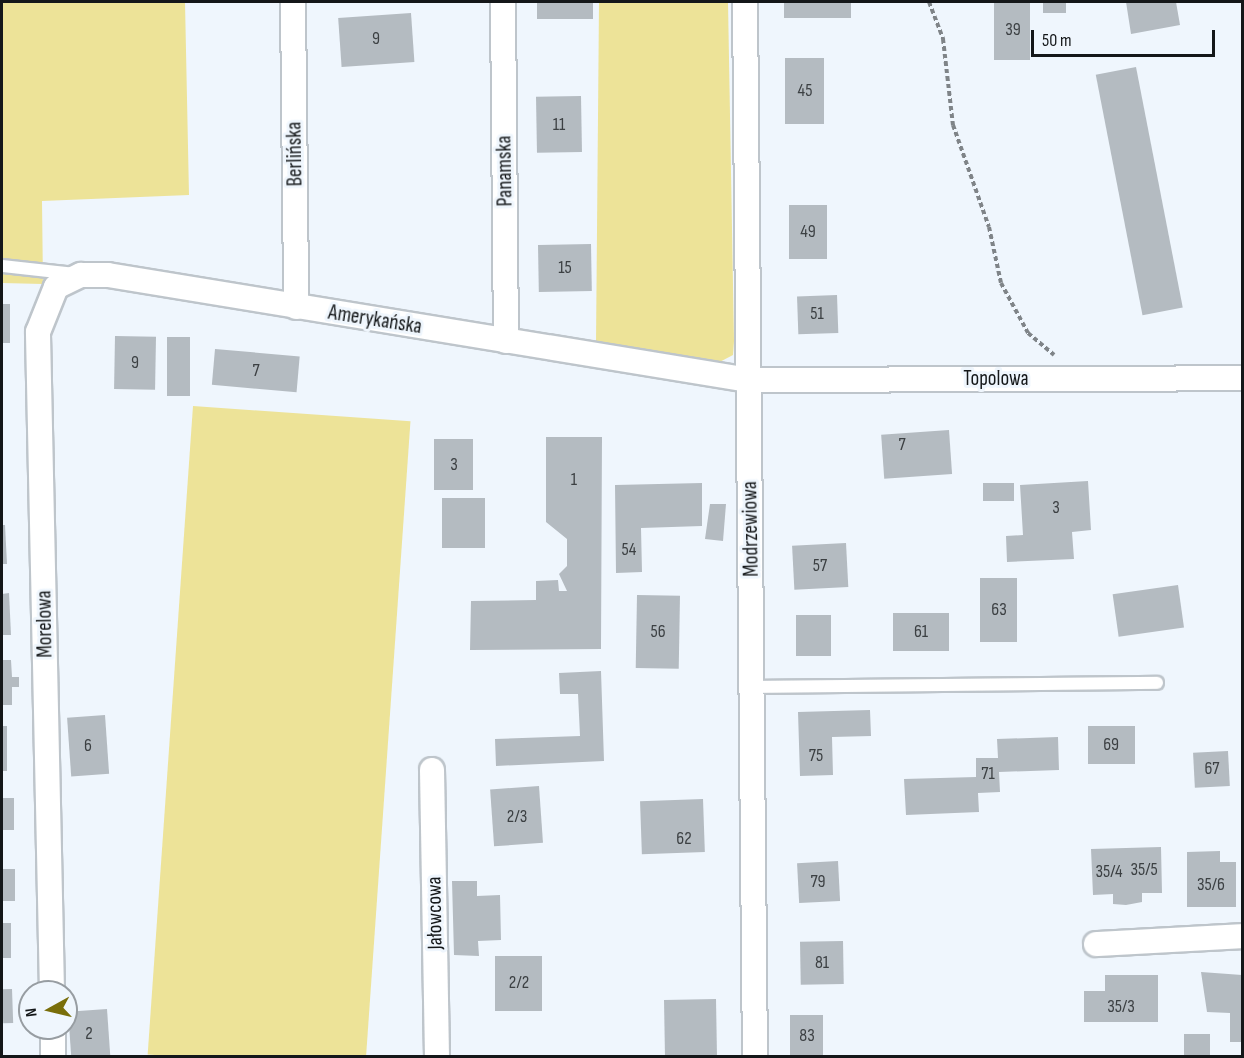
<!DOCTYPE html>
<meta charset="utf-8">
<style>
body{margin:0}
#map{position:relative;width:1244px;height:1058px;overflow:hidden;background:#eff6fd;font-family:"Sofia Sans Condensed",sans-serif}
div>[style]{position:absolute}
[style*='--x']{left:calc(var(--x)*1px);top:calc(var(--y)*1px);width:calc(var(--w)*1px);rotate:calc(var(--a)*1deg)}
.green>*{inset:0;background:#ede398;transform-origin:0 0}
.building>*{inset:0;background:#b4bbc1;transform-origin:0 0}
.path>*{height:4px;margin-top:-2px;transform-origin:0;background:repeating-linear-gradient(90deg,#7f8488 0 4.5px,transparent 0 7.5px)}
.roads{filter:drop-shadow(2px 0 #bec5cb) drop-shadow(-2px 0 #bec5cb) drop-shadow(0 2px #bec5cb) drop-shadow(0 -2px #bec5cb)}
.lane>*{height:12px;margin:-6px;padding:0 6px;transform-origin:6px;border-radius:6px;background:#fff}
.street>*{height:24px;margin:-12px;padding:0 12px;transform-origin:12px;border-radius:12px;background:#fff}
span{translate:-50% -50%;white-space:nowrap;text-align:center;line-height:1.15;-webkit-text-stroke:6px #eff6fd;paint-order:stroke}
.number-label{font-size:18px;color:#3c4043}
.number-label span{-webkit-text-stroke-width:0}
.street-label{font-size:21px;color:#141719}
.frame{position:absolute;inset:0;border:3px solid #141719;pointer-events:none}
.north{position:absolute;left:18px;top:980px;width:60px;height:60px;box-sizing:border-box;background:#eff6fd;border:2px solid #979da2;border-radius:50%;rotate:262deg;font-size:16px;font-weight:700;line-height:24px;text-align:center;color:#141719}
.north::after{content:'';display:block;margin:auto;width:21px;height:27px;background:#796e0a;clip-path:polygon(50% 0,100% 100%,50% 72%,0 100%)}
.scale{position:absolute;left:1031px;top:30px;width:184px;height:27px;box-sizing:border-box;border:3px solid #141719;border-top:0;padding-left:8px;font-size:18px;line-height:21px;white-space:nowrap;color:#141719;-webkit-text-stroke:4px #eff6fd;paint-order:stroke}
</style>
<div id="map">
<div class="green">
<div style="clip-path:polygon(2px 2px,185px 2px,189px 195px,42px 201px,43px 284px,2px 283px)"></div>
<div style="clip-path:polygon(599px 2px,728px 2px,734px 341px,733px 355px,710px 367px,596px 344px)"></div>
<div style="left:193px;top:406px;width:218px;height:650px;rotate:4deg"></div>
</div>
<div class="building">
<div style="left:537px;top:2px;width:56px;height:17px"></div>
<div style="left:784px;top:2px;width:67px;height:16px"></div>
<div style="left:994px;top:2px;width:36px;height:58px"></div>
<div style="left:1043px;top:2px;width:23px;height:11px"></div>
<div style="clip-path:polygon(1126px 2px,1176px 2px,1180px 25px,1131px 34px)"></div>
<div style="left:411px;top:13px;width:49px;height:73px;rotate:86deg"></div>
<div style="left:785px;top:58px;width:39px;height:66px"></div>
<div style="left:1136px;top:67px;width:245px;height:41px;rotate:79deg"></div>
<div style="left:581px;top:96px;width:56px;height:45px;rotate:89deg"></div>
<div style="left:789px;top:205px;width:38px;height:54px"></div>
<div style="left:591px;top:244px;width:47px;height:53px;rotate:89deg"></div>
<div style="left:837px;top:295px;width:38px;height:40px;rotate:88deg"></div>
<div style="left:2px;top:304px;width:8px;height:39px"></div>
<div style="left:115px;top:336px;width:41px;height:53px;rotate:1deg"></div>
<div style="left:167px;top:337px;width:23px;height:59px"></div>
<div style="left:215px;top:349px;width:85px;height:36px;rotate:5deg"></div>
<div style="left:949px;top:430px;width:44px;height:68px;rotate:86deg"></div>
<div style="clip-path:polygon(546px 437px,602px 437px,601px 649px,470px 650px,471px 601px,536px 600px,536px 581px,558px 580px,559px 591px,567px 591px,559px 574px,567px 566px,567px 539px,546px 522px)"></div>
<div style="left:434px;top:439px;width:39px;height:51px"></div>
<div style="clip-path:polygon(1088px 481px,1091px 530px,1072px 532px,1074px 559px,1007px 562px,1006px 536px,1023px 535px,1020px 485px)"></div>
<div style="clip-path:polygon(702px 483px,702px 526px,641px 528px,642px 572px,616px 573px,615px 485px)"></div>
<div style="left:983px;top:483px;width:31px;height:18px"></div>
<div style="left:442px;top:498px;width:43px;height:50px"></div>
<div style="clip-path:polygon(710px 504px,726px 504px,723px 541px,705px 539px)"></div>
<div style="clip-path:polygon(2px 525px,5px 525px,7px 564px,2px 564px)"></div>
<div style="left:846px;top:543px;width:44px;height:54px;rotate:87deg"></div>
<div style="left:980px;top:578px;width:37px;height:64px"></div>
<div style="left:1178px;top:585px;width:43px;height:66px;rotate:82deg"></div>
<div style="clip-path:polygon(9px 593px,11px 635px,2px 635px,2px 594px)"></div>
<div style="left:637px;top:595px;width:43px;height:73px;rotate:1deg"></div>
<div style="left:949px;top:613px;width:38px;height:56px;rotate:90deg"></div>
<div style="left:796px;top:615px;width:35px;height:41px"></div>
<div style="clip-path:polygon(2px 660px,11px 660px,12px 677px,19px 677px,19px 687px,12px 687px,12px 705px,2px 705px)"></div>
<div style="clip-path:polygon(601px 671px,604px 761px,496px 766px,495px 739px,580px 736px,578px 694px,560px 694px,559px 673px)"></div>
<div style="clip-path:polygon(870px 710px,871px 736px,832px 737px,833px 775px,800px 776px,798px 712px)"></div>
<div style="left:105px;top:715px;width:59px;height:38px;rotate:86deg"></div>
<div style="left:2px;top:726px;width:5px;height:45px"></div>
<div style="left:1088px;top:726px;width:47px;height:38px"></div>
<div style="clip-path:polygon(1058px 737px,1059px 770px,999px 772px,1000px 792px,978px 793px,979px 812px,906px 815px,904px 779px,976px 777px,976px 758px,998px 758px,997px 739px)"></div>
<div style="left:1228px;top:751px;width:35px;height:35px;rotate:87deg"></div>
<div style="left:539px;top:786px;width:57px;height:49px;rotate:86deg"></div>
<div style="left:2px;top:798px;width:12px;height:32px"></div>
<div style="left:703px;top:799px;width:53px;height:63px;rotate:88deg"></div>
<div style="clip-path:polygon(1161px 847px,1162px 893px,1142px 893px,1142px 902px,1126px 905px,1113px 904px,1113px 894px,1093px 895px,1091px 849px)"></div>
<div style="clip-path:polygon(1220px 851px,1220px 862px,1236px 862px,1236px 907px,1187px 907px,1187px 852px)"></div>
<div style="left:838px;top:861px;width:40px;height:41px;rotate:87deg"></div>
<div style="left:2px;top:869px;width:13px;height:32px"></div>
<div style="clip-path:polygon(452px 881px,477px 881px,477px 896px,500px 895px,501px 940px,478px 941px,479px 956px,454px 955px)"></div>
<div style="left:2px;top:923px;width:9px;height:35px"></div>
<div style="left:843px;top:941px;width:43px;height:43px;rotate:89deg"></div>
<div style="left:495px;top:956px;width:47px;height:55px"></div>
<div style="clip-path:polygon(1201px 972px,1242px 975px,1242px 1042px,1230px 1042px,1230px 1013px,1207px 1012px)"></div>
<div style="clip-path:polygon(1105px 975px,1158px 975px,1158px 1022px,1084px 1022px,1084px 991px,1105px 991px)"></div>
<div style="left:12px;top:989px;width:34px;height:10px;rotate:88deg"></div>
<div style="left:716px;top:999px;width:57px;height:52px;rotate:89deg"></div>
<div style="left:107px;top:1009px;width:47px;height:39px;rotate:86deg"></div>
<div style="left:790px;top:1015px;width:33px;height:41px"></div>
<div style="left:1184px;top:1034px;width:26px;height:22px"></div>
</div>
<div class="path">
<div style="--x:929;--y:2;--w:40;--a:69"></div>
<div style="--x:943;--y:39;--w:87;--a:83.4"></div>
<div style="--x:953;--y:125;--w:108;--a:70.6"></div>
<div style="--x:989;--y:227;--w:57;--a:77.9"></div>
<div style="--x:1001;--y:283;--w:57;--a:61.6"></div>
<div style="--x:1028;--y:333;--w:34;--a:40"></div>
</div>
<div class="roads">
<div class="lane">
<div style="--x:2;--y:266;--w:72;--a:6.3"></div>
<div style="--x:753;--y:687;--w:404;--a:-0.6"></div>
</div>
<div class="street">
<div style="--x:293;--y:2;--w:305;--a:89.4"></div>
<div style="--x:503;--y:2;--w:339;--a:89.5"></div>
<div style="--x:745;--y:2;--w:1054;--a:89.46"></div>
<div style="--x:432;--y:770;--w:286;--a:89"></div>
<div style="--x:1096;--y:944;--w:146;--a:-3.1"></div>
<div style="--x:52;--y:992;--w:660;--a:-91.22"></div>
<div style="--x:38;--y:332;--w:48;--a:-68.2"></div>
<div style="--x:56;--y:287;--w:28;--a:-26"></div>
<div style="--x:81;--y:275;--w:27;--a:0"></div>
<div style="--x:108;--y:275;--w:650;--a:9.3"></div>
<div style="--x:749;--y:380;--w:493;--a:-0.2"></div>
<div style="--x:53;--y:1028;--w:28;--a:90"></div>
</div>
</div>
<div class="number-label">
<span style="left:1013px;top:30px">39</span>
<span style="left:376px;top:39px">9</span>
<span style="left:805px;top:91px">45</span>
<span style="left:559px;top:125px">11</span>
<span style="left:808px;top:232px">49</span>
<span style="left:565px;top:268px">15</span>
<span style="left:817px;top:314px">51</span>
<span style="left:135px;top:363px">9</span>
<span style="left:256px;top:371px">7</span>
<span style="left:902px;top:445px">7</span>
<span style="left:454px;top:465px">3</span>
<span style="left:574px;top:480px">1</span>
<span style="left:1056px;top:508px">3</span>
<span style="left:629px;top:550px">54</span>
<span style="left:820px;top:566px">57</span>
<span style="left:999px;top:610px">63</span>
<span style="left:658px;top:632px">56</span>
<span style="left:921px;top:632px">61</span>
<span style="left:1111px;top:745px">69</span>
<span style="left:88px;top:746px">6</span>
<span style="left:816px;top:756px">75</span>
<span style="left:1212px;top:769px">67</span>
<span style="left:988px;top:774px">71</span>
<span style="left:517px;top:817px">2/3</span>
<span style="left:684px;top:839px">62</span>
<span style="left:1144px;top:870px">35/5</span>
<span style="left:1109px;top:872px">35/4</span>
<span style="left:818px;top:882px">79</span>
<span style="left:1211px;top:885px">35/6</span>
<span style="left:822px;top:963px">81</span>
<span style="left:519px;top:983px">2/2</span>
<span style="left:1121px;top:1007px">35/3</span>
<span style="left:89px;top:1034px">2</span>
<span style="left:807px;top:1036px">83</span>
</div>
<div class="street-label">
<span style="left:295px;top:154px;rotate:-91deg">Berlińska</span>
<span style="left:505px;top:171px;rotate:-91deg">Panamska</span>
<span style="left:375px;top:320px;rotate:9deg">Amerykańska</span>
<span style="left:996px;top:379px">Topolowa</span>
<span style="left:751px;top:529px;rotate:-91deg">Modrzewiowa</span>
<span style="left:45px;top:624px;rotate:-91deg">Morelowa</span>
<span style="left:435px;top:913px;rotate:-91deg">Jałowcowa</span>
</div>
<div class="frame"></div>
<div class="north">N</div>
<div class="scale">50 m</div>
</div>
